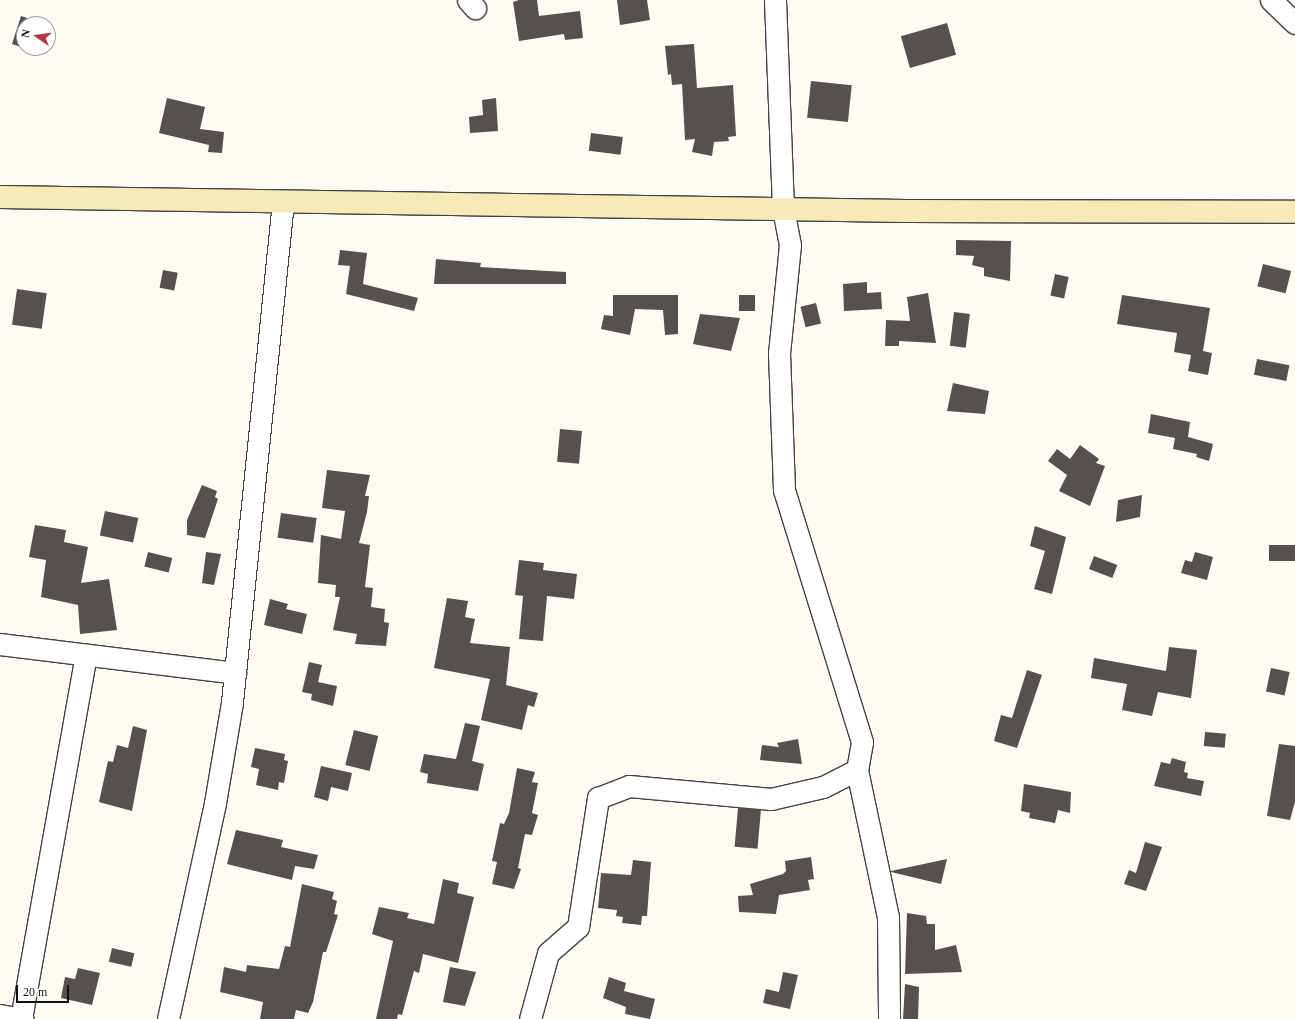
<!DOCTYPE html>
<style>
body{margin:0}
#map{position:relative;width:1295px;height:1019px;overflow:hidden;background:#fefbf4;font-family:Georgia,serif}
div>[style]{position:absolute}
[style*='--x']{left:calc(var(--x)*1px);top:calc(var(--y)*1px);width:calc(var(--w)*1px);rotate:calc(var(--a)*1deg)}
.building>*{inset:0;background:#57514d;transform-origin:0 0}
.roads{filter:drop-shadow(1px 0 #434343) drop-shadow(-1px 0 #434343) drop-shadow(0 1px #434343) drop-shadow(0 -1px #434343)}
.street>*{height:21px;margin:-10.5px;padding:0 10.5px;transform-origin:10.5px;border-radius:10.5px;background:#fff}
.secondary>*{height:22px;margin:-11px;padding:0 11px;transform-origin:11px;border-radius:11px;background:#f6ebb7}
span{translate:-50% -50%;white-space:nowrap;text-align:center;line-height:1.15;-webkit-text-stroke:4px #fff;paint-order:stroke}
.north{position:absolute;left:16px;top:16px;width:40px;height:40px;box-sizing:border-box;background:#fff;border:1px solid #9f9f9f;border-radius:50%;rotate:283deg;font-size:11px;font-weight:700;line-height:16px;text-align:center;color:#101010}
.north::after{content:'';display:block;margin:auto;width:14px;height:18px;background:#b03844;clip-path:polygon(50% 0,100% 100%,50% 72%,0 100%)}
.scale{position:absolute;left:16px;top:985px;width:53px;height:18px;box-sizing:border-box;border:2px solid #101010;border-top:0;padding-left:5px;font-size:12px;line-height:14px;white-space:nowrap;color:#101010;-webkit-text-stroke:3px #fff;paint-order:stroke}
</style>
<div id="map">
<div class="building">
<div style="clip-path:polygon(519px 0,537px 0,539px 16px,580px 11px,583px 38px,565px 40px,564px 34px,519px 41px,513px 2px)"></div>
<div style="clip-path:polygon(617px 0,647px 0,650px 20px,620px 25px)"></div>
<div style="clip-path:polygon(21px 16px,46px 24px,24px 24px,24px 48px,41px 48px,39px 53px,12px 44px)"></div>
<div style="left:947px;top:23px;width:33px;height:48px;rotate:74deg"></div>
<div style="clip-path:polygon(694px 44px,697px 88px,733px 85px,736px 136px,728px 137px,729px 141px,714px 142px,712px 156px,692px 152px,695px 139px,685px 140px,682px 84px,672px 85px,671px 74px,668px 75px,665px 46px)"></div>
<div style="left:811px;top:81px;width:41px;height:37px;rotate:6deg"></div>
<div style="clip-path:polygon(167px 98px,205px 107px,200px 129px,224px 132px,222px 153px,208px 152px,209px 145px,159px 133px)"></div>
<div style="clip-path:polygon(496px 98px,498px 131px,470px 133px,469px 117px,483px 115px,482px 100px)"></div>
<div style="left:591px;top:133px;width:32px;height:18px;rotate:7deg"></div>
<div style="clip-path:polygon(956px 240px,1011px 241px,1010px 281px,984px 276px,984px 268px,972px 265px,974px 256px,956px 255px)"></div>
<div style="clip-path:polygon(340px 250px,367px 253px,363px 284px,418px 298px,414px 311px,346px 294px,350px 266px,338px 265px)"></div>
<div style="clip-path:polygon(436px 259px,481px 263px,480px 267px,566px 272px,566px 284px,434px 284px)"></div>
<div style="left:1263px;top:264px;width:29px;height:23px;rotate:14deg"></div>
<div style="left:163px;top:270px;width:15px;height:18px;rotate:11deg"></div>
<div style="left:1055px;top:274px;width:14px;height:22px;rotate:12deg"></div>
<div style="clip-path:polygon(867px 282px,867px 293px,881px 292px,882px 309px,844px 311px,843px 284px)"></div>
<div style="left:17px;top:289px;width:30px;height:36px;rotate:8deg"></div>
<div style="clip-path:polygon(928px 293px,936px 343px,899px 341px,899px 346px,885px 346px,886px 320px,910px 321px,907px 297px)"></div>
<div style="clip-path:polygon(613px 295px,678px 295px,678px 334px,665px 335px,663px 310px,635px 309px,630px 335px,601px 329px,604px 315px,613px 316px)"></div>
<div style="left:739px;top:295px;width:16px;height:16px"></div>
<div style="clip-path:polygon(1122px 295px,1210px 308px,1203px 351px,1212px 353px,1208px 375px,1188px 371px,1191px 355px,1174px 352px,1177px 333px,1117px 324px)"></div>
<div style="left:816px;top:303px;width:21px;height:16px;rotate:76deg"></div>
<div style="left:954px;top:312px;width:16px;height:34px;rotate:7deg"></div>
<div style="clip-path:polygon(700px 314px,740px 318px,731px 351px,693px 344px)"></div>
<div style="left:1257px;top:359px;width:33px;height:16px;rotate:11deg"></div>
<div style="clip-path:polygon(953px 383px,989px 391px,985px 414px,947px 411px)"></div>
<div style="clip-path:polygon(1151px 414px,1190px 422px,1188px 437px,1213px 444px,1209px 461px,1196px 457px,1197px 454px,1173px 449px,1175px 438px,1148px 433px)"></div>
<div style="left:560px;top:429px;width:22px;height:33px;rotate:5deg"></div>
<div style="clip-path:polygon(1080px 445px,1099px 459px,1096px 463px,1105px 466px,1090px 506px,1059px 491px,1067px 475px,1048px 461px,1057px 449px,1070px 459px)"></div>
<div style="clip-path:polygon(327px 470px,370px 475px,365px 496px,369px 496px,367px 512px,359px 543px,370px 545px,365px 587px,373px 588px,371px 607px,385px 609px,384px 622px,389px 623px,386px 646px,355px 644px,357px 634px,333px 630px,340px 597px,335px 597px,336px 585px,318px 583px,321px 535px,341px 539px,345px 511px,322px 508px)"></div>
<div style="clip-path:polygon(202px 485px,217px 491px,215px 497px,218px 499px,205px 538px,187px 535px,187px 520px)"></div>
<div style="clip-path:polygon(1142px 495px,1140px 517px,1116px 522px,1118px 500px)"></div>
<div style="left:105px;top:511px;width:34px;height:25px;rotate:12deg"></div>
<div style="left:281px;top:513px;width:36px;height:25px;rotate:8deg"></div>
<div style="clip-path:polygon(35px 525px,66px 530px,64px 542px,88px 547px,81px 583px,109px 579px,117px 630px,80px 634px,78px 605px,41px 597px,46px 560px,29px 557px)"></div>
<div style="clip-path:polygon(1035px 526px,1066px 537px,1052px 594px,1034px 589px,1045px 551px,1030px 546px)"></div>
<div style="left:1269px;top:545px;width:26px;height:16px"></div>
<div style="left:148px;top:552px;width:25px;height:15px;rotate:14deg"></div>
<div style="clip-path:polygon(206px 552px,221px 554px,214px 585px,202px 583px)"></div>
<div style="clip-path:polygon(1195px 552px,1213px 557px,1207px 580px,1181px 573px,1185px 560px,1192px 562px)"></div>
<div style="left:1094px;top:556px;width:25px;height:14px;rotate:21deg"></div>
<div style="clip-path:polygon(519px 560px,544px 563px,543px 570px,577px 574px,574px 599px,547px 596px,543px 641px,519px 639px,523px 596px,515px 595px)"></div>
<div style="clip-path:polygon(447px 598px,468px 601px,465px 617px,475px 619px,470px 643px,510px 647px,506px 685px,538px 693px,534px 707px,528px 705px,522px 730px,481px 720px,490px 679px,434px 668px)"></div>
<div style="clip-path:polygon(270px 599px,288px 604px,286px 609px,307px 614px,302px 634px,264px 625px)"></div>
<div style="clip-path:polygon(1169px 647px,1197px 650px,1191px 698px,1158px 692px,1152px 716px,1122px 710px,1127px 684px,1091px 678px,1094px 658px,1166px 671px)"></div>
<div style="clip-path:polygon(309px 662px,322px 665px,318px 682px,337px 686px,333px 706px,311px 700px,312px 694px,302px 692px)"></div>
<div style="left:1271px;top:668px;width:19px;height:24px;rotate:12deg"></div>
<div style="clip-path:polygon(1027px 670px,1042px 675px,1017px 748px,994px 741px,1001px 715px,1012px 718px)"></div>
<div style="clip-path:polygon(465px 723px,480px 726px,472px 761px,484px 764px,478px 791px,427px 783px,428px 774px,420px 772px,424px 754px,456px 759px)"></div>
<div style="clip-path:polygon(133px 726px,147px 730px,132px 811px,99px 802px,108px 761px,113px 762px,117px 745px,128px 748px)"></div>
<div style="left:354px;top:730px;width:25px;height:36px;rotate:14deg"></div>
<div style="left:1205px;top:732px;width:21px;height:14px;rotate:5deg"></div>
<div style="clip-path:polygon(798px 739px,802px 764px,760px 760px,762px 745px,779px 747px,777px 743px)"></div>
<div style="clip-path:polygon(1279px 744px,1295px 746px,1295px 802px,1290px 820px,1267px 816px)"></div>
<div style="clip-path:polygon(255px 748px,285px 754px,284px 760px,288px 761px,284px 783px,279px 782px,278px 790px,256px 785px,259px 769px,251px 767px)"></div>
<div style="clip-path:polygon(1172px 758px,1186px 762px,1184px 772px,1188px 773px,1187px 778px,1204px 781px,1201px 796px,1154px 786px,1161px 762px,1170px 764px)"></div>
<div style="clip-path:polygon(321px 766px,352px 773px,348px 791px,331px 787px,328px 801px,314px 797px)"></div>
<div style="clip-path:polygon(517px 768px,535px 772px,532px 782px,538px 783px,532px 813px,538px 815px,532px 835px,525px 834px,518px 868px,521px 869px,514px 889px,492px 884px,497px 862px,492px 861px,500px 823px,504px 824px,509px 813px)"></div>
<div style="clip-path:polygon(1024px 784px,1071px 792px,1070px 813px,1058px 810px,1055px 823px,1029px 818px,1030px 813px,1021px 811px)"></div>
<div style="left:738px;top:808px;width:23px;height:39px;rotate:5deg"></div>
<div style="clip-path:polygon(236px 830px,283px 840px,281px 847px,318px 855px,314px 869px,295px 866px,292px 880px,227px 864px)"></div>
<div style="clip-path:polygon(1145px 842px,1162px 847px,1146px 891px,1124px 884px,1129px 870px,1136px 873px)"></div>
<div style="clip-path:polygon(811px 857px,814px 879px,808px 880px,810px 890px,779px 895px,776px 914px,739px 912px,738px 896px,753px 895px,750px 884px,783px 874px,786px 871px,785px 861px)"></div>
<div style="clip-path:polygon(947px 859px,941px 884px,891px 872px,891px 871px)"></div>
<div style="clip-path:polygon(633px 860px,651px 862px,647px 916px,642px 916px,641px 925px,622px 923px,623px 917px,616px 916px,617px 910px,598px 908px,601px 873px,631px 875px)"></div>
<div style="clip-path:polygon(443px 879px,459px 883px,457px 893px,474px 897px,458px 963px,423px 954px,419px 973px,414px 971px,402px 1015px,398px 1014px,397px 1019px,376px 1019px,393px 941px,372px 934px,379px 907px,409px 913px,407px 918px,434px 924px)"></div>
<div style="clip-path:polygon(302px 884px,334px 892px,332px 899px,337px 901px,334px 914px,338px 915px,326px 952px,323px 952px,313px 1002px,308px 1013px,296px 1010px,294px 1019px,260px 1019px,263px 1002px,220px 992px,224px 967px,246px 972px,247px 965px,279px 969px,285px 946px,290px 947px)"></div>
<div style="clip-path:polygon(907px 913px,926px 916px,927px 924px,935px 924px,935px 950px,956px 945px,962px 972px,905px 974px)"></div>
<div style="left:112px;top:948px;width:23px;height:14px;rotate:13deg"></div>
<div style="clip-path:polygon(450px 967px,476px 972px,465px 1006px,443px 1002px)"></div>
<div style="clip-path:polygon(78px 968px,100px 973px,92px 1005px,61px 998px,65px 977px,75px 979px)"></div>
<div style="clip-path:polygon(783px 972px,798px 975px,790px 1009px,763px 1003px,766px 989px,779px 992px)"></div>
<div style="clip-path:polygon(609px 977px,626px 983px,624px 991px,655px 999px,650px 1019px,625px 1014px,626px 1007px,603px 998px)"></div>
<div style="clip-path:polygon(905px 984px,919px 987px,918px 1019px,903px 1019px)"></div>
</div>
<div class="roads">
<div class="street">
<div style="--x:468;--y:0;--w:11;--a:49"></div>
<div style="--x:775;--y:0;--w:209;--a:87.8"></div>
<div style="--x:783;--y:209;--w:37;--a:79"></div>
<div style="--x:790;--y:245;--w:109;--a:95.8"></div>
<div style="--x:779;--y:353;--w:137;--a:87.9"></div>
<div style="--x:784;--y:490;--w:264;--a:72.8"></div>
<div style="--x:862;--y:742;--w:28;--a:100"></div>
<div style="--x:857;--y:770;--w:150;--a:78.1"></div>
<div style="--x:888;--y:917;--w:102;--a:89.4"></div>
<div style="--x:1271;--y:0;--w:33;--a:44"></div>
<div style="--x:0;--y:644;--w:237;--a:7"></div>
<div style="--x:0;--y:1015;--w:23;--a:10"></div>
<div style="--x:21;--y:1019;--w:370;--a:-79.9"></div>
<div style="--x:168;--y:1019;--w:221;--a:-77.7"></div>
<div style="--x:215;--y:803;--w:102;--a:-80.4"></div>
<div style="--x:232;--y:702;--w:503;--a:-84.18"></div>
<div style="--x:530;--y:1019;--w:68;--a:-74.7"></div>
<div style="--x:548;--y:953;--w:40;--a:-41"></div>
<div style="--x:578;--y:927;--w:131;--a:-81.2"></div>
<div style="--x:598;--y:798;--w:33;--a:-21"></div>
<div style="--x:629;--y:786;--w:143;--a:5.2"></div>
<div style="--x:771;--y:799;--w:53;--a:-13"></div>
<div style="--x:823;--y:787;--w:38;--a:-27"></div>
</div>
<div class="secondary">
<div style="--x:0;--y:197;--w:906;--a:0.89"></div>
<div style="--x:906;--y:211;--w:389;--a:0.1"></div>
</div>
</div>
<div class="north">N</div>
<div class="scale">20 m</div>
</div>
